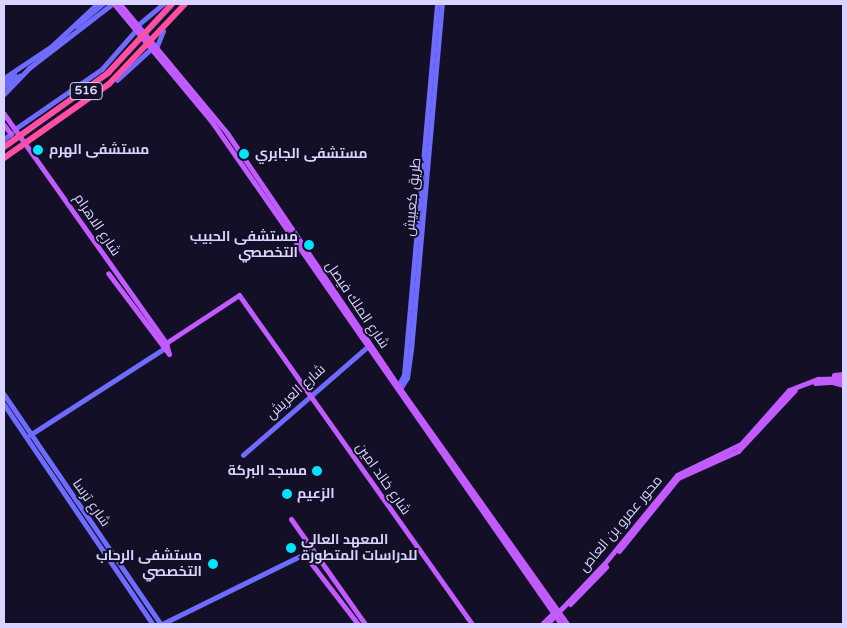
<!DOCTYPE html>
<meta charset="utf-8">
<style>
body{margin:0}
#map{position:relative;width:847px;height:628px;overflow:hidden;background:#130f26;font-family:"Varela Round",Cairo,sans-serif}
div>[style]{position:absolute}
[style*='--x']{left:calc(var(--x)*1px);top:calc(var(--y)*1px);width:calc(var(--w)*1px);rotate:calc(var(--a)*1deg)}
.water>*{inset:0;background:#0c2248}
.secondary-tunnel>*{height:4.5px;margin-top:-2.25px;transform-origin:0;background:repeating-linear-gradient(90deg,#312d47 0 4.5px,transparent 0 6.5px)}
.secondary>*{height:4.5px;margin:-2.25px;padding:0 2.25px;transform-origin:2.25px;border-radius:2.25px;background:#6f6bff}
.primary>*{height:5px;margin:-2.5px;padding:0 2.5px;transform-origin:2.5px;border-radius:2.5px;background:#c25bff}
.highway>*{height:6px;margin:-3px;padding:0 3px;transform-origin:3px;border-radius:3px;background:#ff4fa3}
.dots>*{width:14px;height:14px;translate:-50% -50%;box-sizing:border-box;border:2px solid #130f26;border-radius:50%}
span{translate:-50% -50%;white-space:nowrap;text-align:center;line-height:1.15;-webkit-text-stroke:4px #130f26;paint-order:stroke}
.shield-label span{padding:1px 4px;background:#130f26;border:1px solid;border-radius:4px;-webkit-text-stroke-width:0}
.shield-label{font-size:12px;color:#d9d4ff;font-weight:700}
.poi-label{font-size:14px;color:#d9d4ff;font-weight:700}
.left{translate:0 -50%;text-align:left}
.right{translate:-100% -50%;text-align:right}
.street-label{font-size:14px;color:#d9d4ff}
.frame{position:absolute;inset:0;border:5px solid #d9d4ff;pointer-events:none}
</style>
<div id="map">
<div class="water">
<div style="clip-path:polygon(173px 4px,178px 4px,112px 74px,4px 152px,4px 146px,100px 79px)"></div>
</div>
<div class="secondary-tunnel">
<div style="--x:104;--y:6;--w:3;--a:-45"></div>
</div>
<div class="secondary">
<div style="--x:138;--y:25;--w:33;--a:-40"></div>
<div style="--x:76;--y:26;--w:34;--a:-40"></div>
<div style="--x:157;--y:46;--w:16;--a:-68"></div>
<div style="--x:4;--y:78;--w:58;--a:-33.7"></div>
<div style="--x:52;--y:46;--w:62;--a:-43"></div>
<div style="--x:117;--y:80;--w:47;--a:-42.4"></div>
<div style="--x:4;--y:83;--w:13;--a:-39"></div>
<div style="--x:4;--y:87;--w:19;--a:-36"></div>
<div style="--x:4;--y:94;--w:36;--a:-46"></div>
<div style="--x:29;--y:68;--w:105;--a:-37.6"></div>
<div style="--x:15;--y:129;--w:106;--a:-34.6"></div>
<div style="--x:102;--y:69;--w:52;--a:-48.9"></div>
<div style="--x:4;--y:139;--w:9;--a:-36"></div>
<div style="--x:398;--y:386;--w:13;--a:-61"></div>
<div style="--x:404;--y:375;--w:372;--a:-84.9"></div>
<div style="--x:400;--y:389;--w:13;--a:-58"></div>
<div style="--x:407;--y:378;--w:28;--a:-82"></div>
<div style="--x:411;--y:350;--w:347;--a:-84.9"></div>
<div style="--x:4;--y:394;--w:278;--a:55.7"></div>
<div style="--x:4;--y:404;--w:266;--a:55.9"></div>
<div style="--x:30;--y:435;--w:157;--a:-32.8"></div>
<div style="--x:243;--y:455;--w:163;--a:-41"></div>
<div style="--x:162;--y:624;--w:158;--a:-26.2"></div>
</div>
<div class="primary">
<div style="--x:114;--y:4;--w:153;--a:50.3"></div>
<div style="--x:212;--y:122;--w:611;--a:55.19"></div>
<div style="--x:120;--y:4;--w:168;--a:50.3"></div>
<div style="--x:227;--y:133;--w:305;--a:55.9"></div>
<div style="--x:398;--y:386;--w:292;--a:54.6"></div>
<div style="--x:4;--y:114;--w:281;--a:54.7"></div>
<div style="--x:166;--y:343;--w:11;--a:75"></div>
<div style="--x:169;--y:354;--w:101;--a:-127"></div>
<div style="--x:4;--y:125;--w:11;--a:52"></div>
<div style="--x:166;--y:343;--w:87;--a:-33.3"></div>
<div style="--x:239;--y:295;--w:403;--a:54.7"></div>
<div style="--x:834;--y:375;--w:9;--a:-6"></div>
<div style="--x:829;--y:381;--w:15;--a:16"></div>
<div style="--x:815;--y:383;--w:28;--a:-4"></div>
<div style="--x:291;--y:519;--w:128;--a:54.8"></div>
<div style="--x:619;--y:551;--w:94;--a:-51.1"></div>
<div style="--x:678;--y:478;--w:66;--a:-24.2"></div>
<div style="--x:738;--y:451;--w:83;--a:-46.9"></div>
<div style="--x:304;--y:554;--w:88;--a:52.4"></div>
<div style="--x:570;--y:604;--w:52;--a:-45.8"></div>
<div style="--x:542;--y:624;--w:16;--a:-45"></div>
<div style="--x:547;--y:624;--w:83;--a:-46.5"></div>
<div style="--x:604;--y:564;--w:115;--a:-50.6"></div>
<div style="--x:677;--y:475;--w:71;--a:-25.8"></div>
<div style="--x:741;--y:444;--w:72;--a:-48.4"></div>
<div style="--x:789;--y:390;--w:31;--a:-21"></div>
<div style="--x:818;--y:379;--w:25;--a:-2"></div>
</div>
<div class="highway">
<div style="--x:4;--y:147;--w:128;--a:-35.4"></div>
<div style="--x:108;--y:73;--w:94;--a:-47.2"></div>
<div style="--x:4;--y:158;--w:128;--a:-35.2"></div>
<div style="--x:109;--y:84;--w:110;--a:-46.5"></div>
</div>
<div class="dots">
<div style="left:38px;top:150px;background:#00e5ff"></div>
<div style="left:244px;top:154px;background:#00e5ff"></div>
<div style="left:309px;top:245px;background:#00e5ff"></div>
<div style="left:317px;top:471px;background:#00e5ff"></div>
<div style="left:287px;top:494px;background:#00e5ff"></div>
<div style="left:291px;top:548px;background:#00e5ff"></div>
<div style="left:213px;top:564px;background:#00e5ff"></div>
</div>
<div class="shield-label">
<span style="left:86px;top:91px">516</span>
</div>
<div class="poi-label">
<span class="left" style="left:49px;top:150px">مستشفى الهرم</span>
<span class="left" style="left:255px;top:154px">مستشفى الجابري</span>
<span class="right" style="left:298px;top:245px">مستشفى الحبيب<br>التخصصي</span>
<span class="right" style="left:307px;top:471px">مسجد البركة</span>
<span class="left" style="left:297px;top:494px">الزعيم</span>
<span class="left" style="left:301px;top:548px">المعهد العالي<br>للدراسات المتطورة</span>
<span class="right" style="left:202px;top:564px">مستشفى الرحاب<br>التخصصي</span>
</div>
<div class="street-label">
<span style="left:413px;top:197px;rotate:-85deg">طريق كعبيش</span>
<span style="left:97px;top:225px;rotate:56deg">شارع الاهرام</span>
<span style="left:357px;top:305px;rotate:56deg">شارع الملك فيصل</span>
<span style="left:296px;top:392px;rotate:-42deg">شارع العريش</span>
<span style="left:383px;top:479px;rotate:55deg">شارع خالد امين</span>
<span style="left:91px;top:503px;rotate:55deg">شارع ترسا</span>
<span style="left:621px;top:524px;rotate:-50deg">محور عمرو بن العاص</span>
</div>
<div class="frame"></div>
</div>
